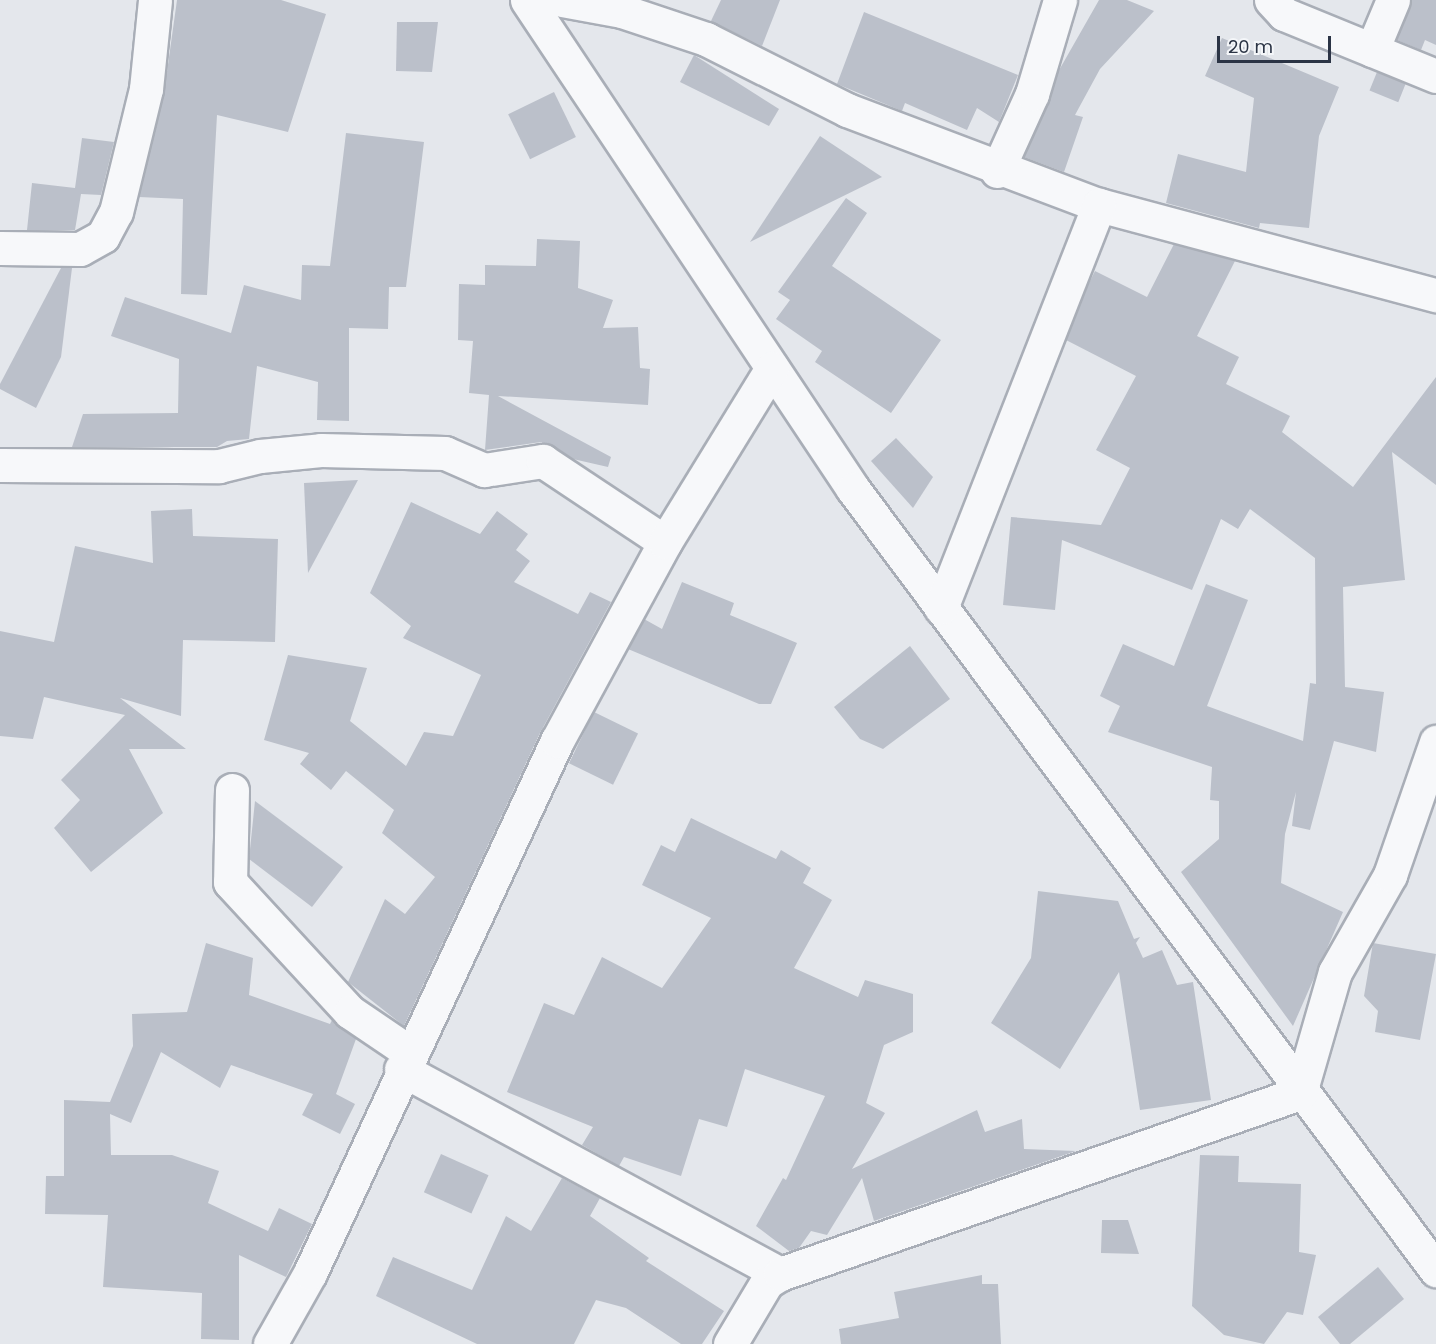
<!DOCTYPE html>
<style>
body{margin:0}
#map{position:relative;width:1436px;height:1344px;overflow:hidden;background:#e4e7ec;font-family:Poppins,sans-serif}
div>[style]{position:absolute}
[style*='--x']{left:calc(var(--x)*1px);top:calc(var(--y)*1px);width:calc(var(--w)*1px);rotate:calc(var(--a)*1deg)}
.building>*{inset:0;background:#bbc0ca;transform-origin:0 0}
.roads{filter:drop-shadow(2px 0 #a9aeb7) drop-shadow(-2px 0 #a9aeb7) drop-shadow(0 2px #a9aeb7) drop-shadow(0 -2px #a9aeb7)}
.street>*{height:33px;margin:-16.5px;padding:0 16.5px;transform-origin:16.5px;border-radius:16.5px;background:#f7f8fa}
span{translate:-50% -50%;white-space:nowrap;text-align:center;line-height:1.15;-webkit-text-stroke:5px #f4f6f9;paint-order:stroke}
.scale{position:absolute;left:1217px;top:36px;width:114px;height:27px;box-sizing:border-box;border:3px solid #2b3445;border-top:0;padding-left:8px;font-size:18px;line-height:21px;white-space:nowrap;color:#2b3445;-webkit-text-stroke:4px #f4f6f9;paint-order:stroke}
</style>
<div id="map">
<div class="building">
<div style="clip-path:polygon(177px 0,281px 0,326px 14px,288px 132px,217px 115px,207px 295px,181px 294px,183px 199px,139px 197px,164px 93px)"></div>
<div style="clip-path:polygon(721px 0,780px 0,762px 46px,711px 21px)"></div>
<div style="clip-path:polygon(1099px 0,1127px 0,1154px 11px,1100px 69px,1075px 115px,1083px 117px,1064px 172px,1024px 157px,1058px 72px)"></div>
<div style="clip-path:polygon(1411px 0,1436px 0,1436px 45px,1425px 40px,1421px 50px,1397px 40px)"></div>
<div style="clip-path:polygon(864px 12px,1018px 75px,999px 122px,977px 108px,967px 130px,905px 103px,902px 111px,837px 84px)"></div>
<div style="clip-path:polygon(397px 22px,438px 22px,432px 72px,396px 71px)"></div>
<div style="clip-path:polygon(1222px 38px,1339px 87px,1319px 136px,1309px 228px,1260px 223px,1259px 228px,1166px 203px,1178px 154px,1246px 172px,1254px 98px,1205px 76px)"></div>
<div style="clip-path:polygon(694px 55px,779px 109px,769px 126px,680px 82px)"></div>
<div style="left:1377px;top:72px;width:31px;height:20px;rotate:22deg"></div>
<div style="left:554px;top:92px;width:50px;height:51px;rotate:64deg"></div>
<div style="clip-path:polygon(346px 133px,424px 142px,406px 287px,389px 287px,388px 329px,349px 328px,349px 421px,317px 420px,318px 382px,257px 366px,249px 439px,227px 441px,217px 447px,72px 447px,83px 414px,178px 413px,179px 359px,111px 336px,125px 297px,231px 333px,244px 285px,301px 300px,302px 265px,330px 266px)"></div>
<div style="clip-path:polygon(820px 136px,882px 177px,750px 242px)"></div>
<div style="clip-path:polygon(82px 138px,114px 142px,101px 195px,81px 194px,75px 230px,27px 230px,32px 183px,75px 188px)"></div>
<div style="clip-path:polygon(846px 198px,867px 213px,832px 266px,941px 340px,891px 413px,815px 362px,822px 351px,776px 319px,790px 300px,778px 292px)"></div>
<div style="clip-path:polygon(537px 239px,580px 241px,578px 288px,613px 300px,603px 328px,638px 327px,640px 368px,650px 369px,648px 405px,498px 396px,611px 457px,608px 467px,573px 459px,541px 442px,485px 450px,489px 395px,469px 393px,473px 341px,458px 340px,459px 284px,485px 285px,485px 265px,536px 266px)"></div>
<div style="clip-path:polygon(1174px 244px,1235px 261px,1197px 336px,1239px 357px,1226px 384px,1290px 416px,1282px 432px,1353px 487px,1436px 377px,1436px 485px,1392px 452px,1405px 580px,1343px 587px,1345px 687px,1384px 692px,1376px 752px,1334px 741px,1310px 830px,1292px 826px,1296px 792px,1285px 834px,1281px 883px,1343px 912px,1293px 1026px,1181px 872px,1219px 839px,1219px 801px,1210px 800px,1212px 767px,1108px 732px,1120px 706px,1100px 696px,1123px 644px,1174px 666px,1206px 584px,1248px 600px,1207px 706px,1303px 741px,1310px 683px,1316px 684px,1315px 558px,1250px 509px,1238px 529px,1221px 519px,1192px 590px,1062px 540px,1055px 610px,1003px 605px,1011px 517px,1101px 525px,1130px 468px,1096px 450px,1136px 376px,1066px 340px,1087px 287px,1095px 271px,1147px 297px)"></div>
<div style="clip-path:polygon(61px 268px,72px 268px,61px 357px,36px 408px,0 389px,0 384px)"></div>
<div style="clip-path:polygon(896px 438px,933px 477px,913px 508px,871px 461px)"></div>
<div style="clip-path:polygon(358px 480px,308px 573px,304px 483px)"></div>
<div style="clip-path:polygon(411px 502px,480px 534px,497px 511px,528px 534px,516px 550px,530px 561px,514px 582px,578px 614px,590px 592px,611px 602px,540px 733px,404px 1026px,348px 982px,385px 899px,405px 914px,435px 877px,382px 833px,394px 810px,346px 771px,331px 790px,300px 764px,309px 753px,264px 740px,288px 655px,367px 668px,350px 721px,406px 766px,424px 732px,453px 736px,481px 675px,403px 638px,411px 626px,370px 593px)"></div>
<div style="clip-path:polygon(192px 509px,193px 536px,278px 539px,275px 642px,183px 640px,181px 716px,120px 698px,186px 749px,129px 749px,163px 813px,91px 872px,54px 828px,80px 800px,61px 780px,125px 715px,44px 697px,33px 739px,0 736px,0 631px,54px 642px,75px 546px,153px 563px,151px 511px)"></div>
<div style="clip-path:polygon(682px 582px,734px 603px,730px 615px,797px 643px,771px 704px,759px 704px,628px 649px,644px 619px,662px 629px)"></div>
<div style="clip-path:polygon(910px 646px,950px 699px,883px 749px,860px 739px,834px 707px)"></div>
<div style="left:594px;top:712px;width:49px;height:57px;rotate:26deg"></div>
<div style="clip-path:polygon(255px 801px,343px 867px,312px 907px,249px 859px)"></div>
<div style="clip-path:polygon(691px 818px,776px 859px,781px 850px,811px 868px,803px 883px,832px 900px,794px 968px,858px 997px,865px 980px,913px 994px,913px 1032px,884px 1045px,866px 1103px,885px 1113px,852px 1169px,977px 1110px,985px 1132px,1022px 1119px,1024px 1149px,1076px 1151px,874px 1221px,862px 1178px,827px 1235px,811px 1231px,799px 1248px,789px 1251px,756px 1226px,783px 1178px,786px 1180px,825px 1096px,745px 1069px,727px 1127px,699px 1119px,681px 1176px,624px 1157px,619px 1166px,582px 1145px,593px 1127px,507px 1092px,544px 1003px,574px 1015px,602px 957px,662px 988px,711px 918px,642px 885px,661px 845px,675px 852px)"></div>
<div style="clip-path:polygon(1038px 891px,1118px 901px,1134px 939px,1140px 937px,1136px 943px,1143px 958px,1162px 950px,1177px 985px,1193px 982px,1211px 1100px,1140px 1110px,1119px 972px,1060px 1069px,991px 1023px,1031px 958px)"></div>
<div style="clip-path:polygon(206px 943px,253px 958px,249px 995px,330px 1024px,332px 1020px,356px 1039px,336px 1094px,355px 1104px,340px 1134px,302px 1115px,313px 1094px,231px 1065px,220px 1088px,161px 1052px,131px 1123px,110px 1114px,111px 1155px,172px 1155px,219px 1171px,208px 1203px,268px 1231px,279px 1208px,312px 1224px,286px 1277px,239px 1255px,239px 1340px,201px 1339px,202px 1293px,103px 1287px,108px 1215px,45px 1214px,46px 1176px,64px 1176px,64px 1100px,110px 1102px,133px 1046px,132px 1014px,187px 1012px)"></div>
<div style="clip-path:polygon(1373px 943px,1436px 954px,1420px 1040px,1375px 1032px,1378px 1011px,1364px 996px)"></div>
<div style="left:441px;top:1154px;width:52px;height:42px;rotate:24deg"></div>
<div style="clip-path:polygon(1200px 1155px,1239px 1156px,1238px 1182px,1301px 1184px,1299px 1252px,1316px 1255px,1303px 1315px,1287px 1312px,1264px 1344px,1224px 1335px,1192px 1306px)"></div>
<div style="clip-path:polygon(562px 1178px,600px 1198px,590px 1216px,649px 1258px,646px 1261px,724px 1311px,702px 1344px,681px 1344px,626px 1308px,596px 1300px,574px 1344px,477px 1344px,376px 1296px,393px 1257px,472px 1290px,506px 1216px,531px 1231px)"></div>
<div style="clip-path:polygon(1102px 1220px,1128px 1220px,1139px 1254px,1101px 1253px)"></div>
<div style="clip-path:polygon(1378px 1267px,1404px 1299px,1350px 1344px,1340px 1344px,1318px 1317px)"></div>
<div style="clip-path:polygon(982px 1275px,982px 1284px,998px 1284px,1001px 1344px,841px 1344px,839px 1329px,899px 1318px,894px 1292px)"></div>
</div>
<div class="roads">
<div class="street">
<div style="--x:527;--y:0;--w:588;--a:56.31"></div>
<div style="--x:853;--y:489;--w:975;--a:53.26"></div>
<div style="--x:562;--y:0;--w:61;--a:10.4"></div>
<div style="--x:622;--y:11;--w:89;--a:18.4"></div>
<div style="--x:706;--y:39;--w:158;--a:26.7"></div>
<div style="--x:847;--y:110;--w:269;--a:20.7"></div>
<div style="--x:1099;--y:205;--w:349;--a:15"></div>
<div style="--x:1271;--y:0;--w:19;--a:47"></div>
<div style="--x:1284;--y:14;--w:164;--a:22.2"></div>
<div style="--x:1372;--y:50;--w:54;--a:-67.2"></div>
<div style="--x:997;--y:171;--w:85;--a:-65.6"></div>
<div style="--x:1032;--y:94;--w:98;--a:-73.4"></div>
<div style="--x:0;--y:248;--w:80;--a:0.7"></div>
<div style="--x:80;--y:249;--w:26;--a:-29"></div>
<div style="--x:103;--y:236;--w:27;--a:-62"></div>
<div style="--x:116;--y:212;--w:127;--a:-76.3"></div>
<div style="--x:146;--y:89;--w:89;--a:-84.2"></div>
<div style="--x:0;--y:465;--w:219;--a:0.3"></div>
<div style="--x:219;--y:466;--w:42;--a:-13.7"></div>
<div style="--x:260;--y:456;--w:61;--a:-5.6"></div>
<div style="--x:321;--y:450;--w:124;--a:1.4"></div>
<div style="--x:445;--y:453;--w:43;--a:23.6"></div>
<div style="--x:484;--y:470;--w:60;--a:-8.7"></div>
<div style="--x:543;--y:461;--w:146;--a:33.6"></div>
<div style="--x:941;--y:608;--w:433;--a:-68.6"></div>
<div style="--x:232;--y:790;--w:92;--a:91.2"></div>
<div style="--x:230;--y:882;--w:177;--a:47.3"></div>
<div style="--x:350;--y:1012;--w:71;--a:34.1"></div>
<div style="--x:401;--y:1069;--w:431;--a:28.4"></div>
<div style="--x:270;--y:1344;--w:81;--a:-60.6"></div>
<div style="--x:310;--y:1273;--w:587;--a:-65.1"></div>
<div style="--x:557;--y:741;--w:226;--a:-61.5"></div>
<div style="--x:665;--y:542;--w:204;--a:-58.4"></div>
<div style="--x:730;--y:1344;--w:72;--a:-59.2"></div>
<div style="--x:767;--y:1282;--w:15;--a:-32"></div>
<div style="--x:780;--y:1274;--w:551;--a:-19.19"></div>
<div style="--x:1300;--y:1093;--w:126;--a:-73.9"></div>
<div style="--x:1335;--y:972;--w:112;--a:-60.4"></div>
<div style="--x:1390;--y:875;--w:141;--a:-70.9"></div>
</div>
</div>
<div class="scale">20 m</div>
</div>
